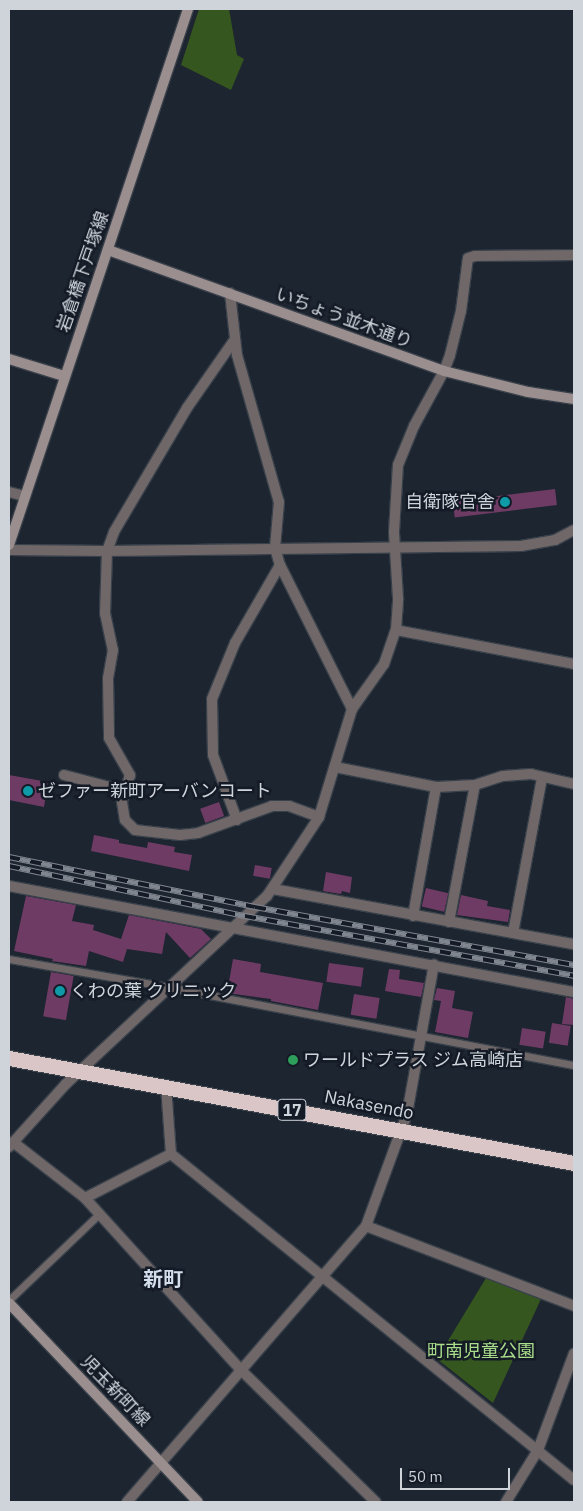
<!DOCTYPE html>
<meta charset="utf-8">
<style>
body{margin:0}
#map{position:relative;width:583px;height:1511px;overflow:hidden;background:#1d2530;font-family:"IBM Plex Sans","Noto Sans JP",sans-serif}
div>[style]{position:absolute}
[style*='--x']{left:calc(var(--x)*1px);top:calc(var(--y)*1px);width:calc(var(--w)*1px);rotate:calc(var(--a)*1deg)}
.green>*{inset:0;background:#36561f}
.building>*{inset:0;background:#6e3b65;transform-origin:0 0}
.roads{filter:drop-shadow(1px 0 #39414b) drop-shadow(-1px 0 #39414b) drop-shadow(0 1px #39414b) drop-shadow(0 -1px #39414b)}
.lane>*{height:7px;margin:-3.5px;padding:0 3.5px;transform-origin:3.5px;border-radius:3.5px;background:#706868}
.street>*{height:10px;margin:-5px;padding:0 5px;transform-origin:5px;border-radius:5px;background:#706868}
.secondary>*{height:10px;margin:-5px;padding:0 5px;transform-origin:5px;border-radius:5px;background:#9b8e8e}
.highway>*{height:15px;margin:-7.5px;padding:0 7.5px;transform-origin:7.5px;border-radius:7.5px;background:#dbc6c7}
.rail>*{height:5.5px;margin-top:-2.75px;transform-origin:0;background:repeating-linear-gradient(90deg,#141b26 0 11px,#80868f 0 22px);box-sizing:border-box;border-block:1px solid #80868f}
.dots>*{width:14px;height:14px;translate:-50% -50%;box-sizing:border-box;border:2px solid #141b26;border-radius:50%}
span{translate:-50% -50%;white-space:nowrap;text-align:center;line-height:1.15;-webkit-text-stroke:5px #141b26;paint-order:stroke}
.shield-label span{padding:1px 4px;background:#141b26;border:1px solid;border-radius:4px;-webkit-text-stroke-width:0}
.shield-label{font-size:16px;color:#cfd4db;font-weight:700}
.street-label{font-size:18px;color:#cfd4db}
.poi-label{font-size:18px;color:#cfd4db}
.right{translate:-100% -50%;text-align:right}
.left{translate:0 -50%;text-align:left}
.park-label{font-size:18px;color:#aadd8a}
.quarter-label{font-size:20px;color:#d3ddec;font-weight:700}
.frame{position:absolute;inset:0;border:10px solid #cfd4db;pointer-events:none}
.scale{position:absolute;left:400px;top:1468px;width:110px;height:22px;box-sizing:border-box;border:2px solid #cfd4db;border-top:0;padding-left:6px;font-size:15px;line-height:18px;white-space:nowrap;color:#cfd4db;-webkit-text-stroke:4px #141b26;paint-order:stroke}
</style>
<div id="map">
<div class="green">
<div style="clip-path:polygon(199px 9px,229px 9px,237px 55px,244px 59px,231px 90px,181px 65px)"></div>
<div style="clip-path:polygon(486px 1278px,541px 1299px,493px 1403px,437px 1359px)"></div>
</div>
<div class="building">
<div style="left:555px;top:489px;width:16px;height:103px;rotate:83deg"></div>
<div style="clip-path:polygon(9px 775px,48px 782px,44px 807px,9px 800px)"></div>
<div style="left:219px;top:802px;width:15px;height:20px;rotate:70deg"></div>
<div style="clip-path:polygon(94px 835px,119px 840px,119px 843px,147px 848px,148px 842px,175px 847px,174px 852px,192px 855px,189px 871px,91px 851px)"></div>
<div style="left:255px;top:865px;width:17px;height:11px;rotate:10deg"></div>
<div style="clip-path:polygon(326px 872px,352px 877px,350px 893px,342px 891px,341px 894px,323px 891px)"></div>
<div style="left:426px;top:888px;width:23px;height:19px;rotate:13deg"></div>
<div style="clip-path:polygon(461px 895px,488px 901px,487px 906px,510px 910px,508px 922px,457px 915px)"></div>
<div style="clip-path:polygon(26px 896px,76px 905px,72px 921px,94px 925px,93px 930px,121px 939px,129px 915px,201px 929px,211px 939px,190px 958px,166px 932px,162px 954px,127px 949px,123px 962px,89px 951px,86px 966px,52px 961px,53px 959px,14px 951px)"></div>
<div style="clip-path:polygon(233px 959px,261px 964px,260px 972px,323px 983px,318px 1010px,271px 1001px,271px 999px,227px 993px)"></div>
<div style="left:329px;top:963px;width:35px;height:19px;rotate:8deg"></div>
<div style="clip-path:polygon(389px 969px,400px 970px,399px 979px,424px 983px,421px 997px,385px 991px)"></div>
<div style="left:51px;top:972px;width:23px;height:45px;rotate:10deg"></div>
<div style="clip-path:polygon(437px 988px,455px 991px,452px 1008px,473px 1012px,468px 1038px,435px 1032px,441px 1001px,434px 1000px)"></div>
<div style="left:354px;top:994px;width:26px;height:21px;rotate:9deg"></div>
<div style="clip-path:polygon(566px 997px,574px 999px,574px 1025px,562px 1024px)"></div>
<div style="left:552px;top:1023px;width:19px;height:20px;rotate:9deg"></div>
<div style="left:522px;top:1028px;width:24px;height:17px;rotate:9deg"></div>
</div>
<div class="roads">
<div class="lane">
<div style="--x:9;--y:959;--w:161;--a:10"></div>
<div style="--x:168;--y:987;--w:413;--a:10.9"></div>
<div style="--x:9;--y:1300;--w:126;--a:-43.7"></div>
</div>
<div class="street">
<div style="--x:230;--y:293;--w:62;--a:83.6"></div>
<div style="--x:237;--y:355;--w:153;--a:74.1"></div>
<div style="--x:279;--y:502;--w:46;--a:95"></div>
<div style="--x:275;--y:548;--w:18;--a:74"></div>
<div style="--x:280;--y:565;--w:161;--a:63.4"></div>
<div style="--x:235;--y:339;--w:84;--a:124.8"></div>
<div style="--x:187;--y:408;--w:144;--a:120.5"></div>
<div style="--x:114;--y:532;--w:20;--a:110"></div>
<div style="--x:107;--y:551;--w:62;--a:91.8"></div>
<div style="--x:105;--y:613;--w:38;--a:78"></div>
<div style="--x:113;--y:650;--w:28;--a:100"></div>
<div style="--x:108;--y:678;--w:60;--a:89"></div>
<div style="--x:109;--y:738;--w:43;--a:60.4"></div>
<div style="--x:130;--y:775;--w:28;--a:107"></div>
<div style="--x:122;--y:802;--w:18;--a:81"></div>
<div style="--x:125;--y:820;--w:14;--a:45"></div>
<div style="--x:135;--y:830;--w:45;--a:6.3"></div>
<div style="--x:180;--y:835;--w:18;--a:-6"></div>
<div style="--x:198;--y:833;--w:79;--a:-20"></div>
<div style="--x:272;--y:806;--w:17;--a:0"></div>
<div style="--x:289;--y:806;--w:32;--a:20"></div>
<div style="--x:9;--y:492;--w:16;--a:15"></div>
<div style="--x:9;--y:550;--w:98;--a:0.6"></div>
<div style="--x:107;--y:551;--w:414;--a:-0.7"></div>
<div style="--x:521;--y:546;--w:35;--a:-10"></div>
<div style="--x:555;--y:540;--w:21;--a:-28"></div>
<div style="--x:396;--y:630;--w:181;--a:10.8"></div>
<div style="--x:335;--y:767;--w:103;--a:11.2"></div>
<div style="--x:436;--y:787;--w:39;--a:-3"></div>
<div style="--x:475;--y:785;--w:29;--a:-18"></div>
<div style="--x:503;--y:776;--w:28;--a:-4"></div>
<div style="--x:531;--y:774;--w:44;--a:13.1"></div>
<div style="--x:64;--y:775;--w:63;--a:14.7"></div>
<div style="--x:237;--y:820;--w:69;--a:-110.3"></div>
<div style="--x:213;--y:755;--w:56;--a:-91"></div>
<div style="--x:212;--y:699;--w:61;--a:-67.7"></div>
<div style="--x:235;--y:643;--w:90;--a:-60"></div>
<div style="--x:9;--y:886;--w:575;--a:10.63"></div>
<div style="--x:273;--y:889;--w:306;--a:10.4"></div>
<div style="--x:413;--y:916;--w:131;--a:-79.9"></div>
<div style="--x:449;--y:922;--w:139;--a:-79.3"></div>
<div style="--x:513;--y:933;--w:158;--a:-79.4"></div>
<div style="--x:13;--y:1142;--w:91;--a:37.9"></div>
<div style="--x:85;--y:1198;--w:234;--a:47.8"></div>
<div style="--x:242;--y:1371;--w:187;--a:44.4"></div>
<div style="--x:9;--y:1147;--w:85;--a:-47.9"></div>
<div style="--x:66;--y:1084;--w:275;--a:-43.1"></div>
<div style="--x:267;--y:896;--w:95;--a:-56.6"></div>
<div style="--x:319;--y:817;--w:113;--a:-73"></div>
<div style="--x:352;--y:709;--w:55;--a:-54.6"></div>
<div style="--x:384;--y:664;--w:36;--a:-71"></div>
<div style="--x:396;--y:630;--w:32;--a:-86"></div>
<div style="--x:398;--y:598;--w:66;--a:-93.5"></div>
<div style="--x:394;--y:532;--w:67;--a:-86.6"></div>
<div style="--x:398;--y:465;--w:42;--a:-67.7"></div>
<div style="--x:414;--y:426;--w:63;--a:-61.4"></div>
<div style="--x:444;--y:371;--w:17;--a:-69"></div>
<div style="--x:450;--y:355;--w:45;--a:-76"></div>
<div style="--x:461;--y:311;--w:53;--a:-82.5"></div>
<div style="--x:468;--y:258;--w:7;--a:-16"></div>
<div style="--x:475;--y:256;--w:99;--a:-0.6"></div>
<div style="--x:171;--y:1154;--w:518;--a:38.97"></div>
<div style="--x:85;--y:1198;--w:97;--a:-27.1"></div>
<div style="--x:171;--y:1154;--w:68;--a:-94.2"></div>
<div style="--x:366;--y:1226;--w:223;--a:21"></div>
<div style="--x:127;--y:1502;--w:365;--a:-49.1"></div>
<div style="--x:366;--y:1226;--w:119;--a:-69.9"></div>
<div style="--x:407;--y:1114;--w:152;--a:-79.8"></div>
<div style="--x:506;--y:1502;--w:61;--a:-58.4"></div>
<div style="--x:538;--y:1450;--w:103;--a:-69.6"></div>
</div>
<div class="secondary">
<div style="--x:108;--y:250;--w:357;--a:19.8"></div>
<div style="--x:444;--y:371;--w:87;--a:14"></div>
<div style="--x:528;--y:392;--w:47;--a:8.7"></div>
<div style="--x:9;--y:359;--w:58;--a:17.2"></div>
<div style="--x:9;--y:545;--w:565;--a:-71.53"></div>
<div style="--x:9;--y:1303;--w:274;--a:46.5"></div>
</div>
<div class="highway">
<div style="--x:9;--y:1058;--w:575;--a:10.53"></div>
</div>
</div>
<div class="rail">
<div style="--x:9;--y:857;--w:251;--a:11.5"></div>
<div style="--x:255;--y:907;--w:324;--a:10.3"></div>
<div style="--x:9;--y:866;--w:241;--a:12"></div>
<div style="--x:245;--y:916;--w:334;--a:10.3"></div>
</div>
<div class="dots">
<div style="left:505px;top:502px;background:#0f9aa8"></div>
<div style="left:28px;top:791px;background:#0f9aa8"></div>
<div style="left:60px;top:991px;background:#0f9aa8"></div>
<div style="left:293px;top:1060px;background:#2e9e5b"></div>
</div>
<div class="shield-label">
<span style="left:292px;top:1110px">17</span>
</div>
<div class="street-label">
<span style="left:83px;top:272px;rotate:-71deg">岩倉橋下戸塚線</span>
<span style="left:344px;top:318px;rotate:20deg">いちょう並木通り</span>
<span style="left:369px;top:1105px;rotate:11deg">Nakasendo</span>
<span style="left:115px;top:1391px;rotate:46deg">児玉新町線</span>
</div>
<div class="poi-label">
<span class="right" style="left:495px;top:502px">自衛隊官舎</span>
<span class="left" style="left:38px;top:791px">ゼファー新町アーバンコート</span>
<span class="left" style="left:70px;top:991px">くわの葉 クリニック</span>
<span class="left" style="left:303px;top:1060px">ワールドプラス ジム高崎店</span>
</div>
<div class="park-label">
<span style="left:481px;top:1351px">町南児童公園</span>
</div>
<div class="quarter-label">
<span style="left:163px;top:1278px">新町</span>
</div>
<div class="frame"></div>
<div class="scale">50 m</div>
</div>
